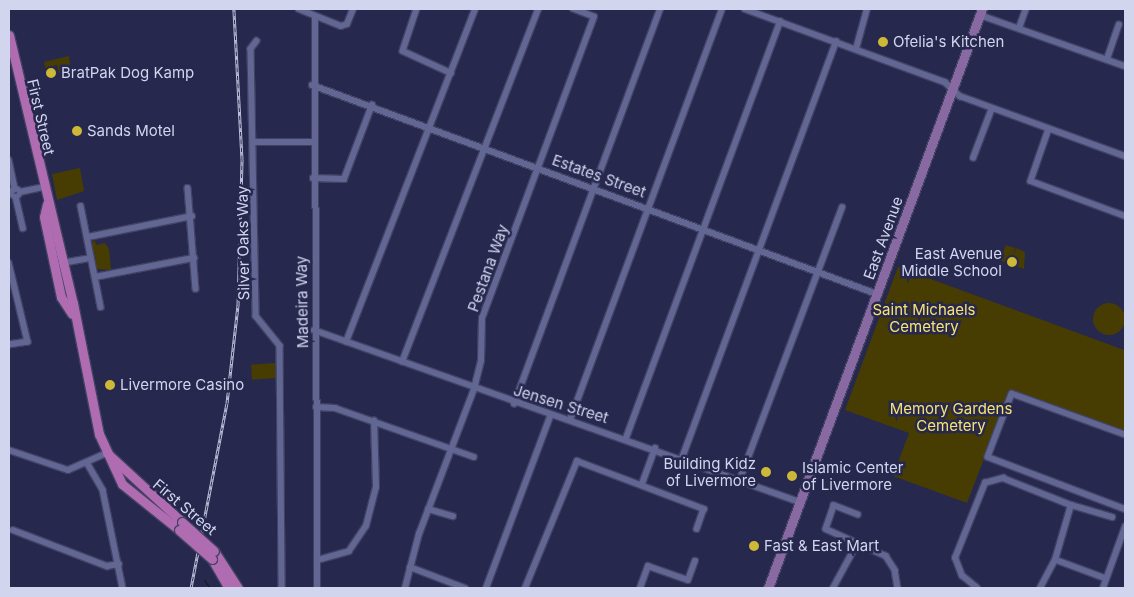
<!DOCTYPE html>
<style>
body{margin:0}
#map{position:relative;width:1134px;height:597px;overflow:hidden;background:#26284e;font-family:Inter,sans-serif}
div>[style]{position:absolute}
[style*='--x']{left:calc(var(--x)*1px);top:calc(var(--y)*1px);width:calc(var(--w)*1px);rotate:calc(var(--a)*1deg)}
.green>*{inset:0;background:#473d02;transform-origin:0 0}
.round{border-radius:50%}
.stream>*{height:1px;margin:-0.5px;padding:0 0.5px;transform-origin:0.5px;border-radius:0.5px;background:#051f13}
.roads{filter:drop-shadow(1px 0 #424264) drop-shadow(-1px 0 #424264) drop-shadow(0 1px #424264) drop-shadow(0 -1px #424264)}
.street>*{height:5.5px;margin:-2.75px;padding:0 2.75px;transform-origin:2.75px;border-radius:2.75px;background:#616692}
.street>.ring{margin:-2.75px;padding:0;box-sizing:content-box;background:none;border:5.5px solid #616692;border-radius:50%}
.secondary>*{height:9px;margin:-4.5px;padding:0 4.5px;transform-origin:4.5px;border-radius:4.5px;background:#8969a1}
.primary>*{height:9px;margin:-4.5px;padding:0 4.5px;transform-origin:4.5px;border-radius:4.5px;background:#b06cb0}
.rail>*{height:3px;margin-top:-1.5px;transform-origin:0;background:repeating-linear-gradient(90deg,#26284e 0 4px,#bcc0da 0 8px);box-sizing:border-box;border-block:1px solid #bcc0da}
.bridges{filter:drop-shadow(1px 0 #424264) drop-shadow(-1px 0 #424264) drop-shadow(0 1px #424264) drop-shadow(0 -1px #424264)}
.primary-bridge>*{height:9px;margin:-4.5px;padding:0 4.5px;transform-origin:4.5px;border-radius:4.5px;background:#b06cb0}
.dots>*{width:14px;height:14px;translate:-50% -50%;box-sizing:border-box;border:2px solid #26284e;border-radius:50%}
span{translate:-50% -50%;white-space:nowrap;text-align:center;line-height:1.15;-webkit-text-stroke:5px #26284e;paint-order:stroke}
.poi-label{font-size:15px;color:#d1d5ee}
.left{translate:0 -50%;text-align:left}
.right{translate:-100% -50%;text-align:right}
.street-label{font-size:15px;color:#d1d5ee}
.park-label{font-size:15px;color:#f7e373}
.frame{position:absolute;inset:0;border:10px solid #d1d5ee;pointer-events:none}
</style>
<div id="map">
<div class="green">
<div style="clip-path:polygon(69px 56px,71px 73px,60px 76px,57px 65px,45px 68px,44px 62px)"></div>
<div style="clip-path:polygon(80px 168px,84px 191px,57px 200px,52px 174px)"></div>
<div style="clip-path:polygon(95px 240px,96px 245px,105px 243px,109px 249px,111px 270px,97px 269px,91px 243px)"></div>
<div style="clip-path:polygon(1006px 245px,1015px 248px,1013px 256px,1016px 248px,1025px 252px,1024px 269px,999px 260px)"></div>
<div style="clip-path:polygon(898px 267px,1124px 350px,1125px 434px,1010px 391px,967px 503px,893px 476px,909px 433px,845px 410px)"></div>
<div class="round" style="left:1093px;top:303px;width:32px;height:32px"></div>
<div style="left:275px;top:363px;width:15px;height:24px;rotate:86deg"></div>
</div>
<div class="stream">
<div style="--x:204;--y:580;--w:10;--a:53"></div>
</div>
<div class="roads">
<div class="street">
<div style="--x:299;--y:9;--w:45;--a:22"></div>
<div style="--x:341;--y:26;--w:6;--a:-18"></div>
<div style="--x:347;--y:24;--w:16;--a:-68"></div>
<div style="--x:417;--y:9;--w:44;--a:108.4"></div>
<div style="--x:403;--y:51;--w:53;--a:24.6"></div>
<div style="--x:745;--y:9;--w:213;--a:20.1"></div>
<div style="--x:945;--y:82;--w:21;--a:43"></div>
<div style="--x:960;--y:96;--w:176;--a:20"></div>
<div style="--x:980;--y:15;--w:154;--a:19.4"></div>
<div style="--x:315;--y:16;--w:572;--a:89.7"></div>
<div style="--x:1019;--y:28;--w:20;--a:-70"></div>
<div style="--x:257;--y:41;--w:10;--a:127"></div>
<div style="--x:251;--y:49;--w:267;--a:88.9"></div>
<div style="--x:256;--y:316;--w:38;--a:51"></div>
<div style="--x:280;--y:346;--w:242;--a:89.5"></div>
<div style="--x:856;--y:49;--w:41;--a:-74.6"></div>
<div style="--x:1107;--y:59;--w:36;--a:-71"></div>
<div style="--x:312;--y:85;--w:602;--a:20.3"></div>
<div style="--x:1049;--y:129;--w:55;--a:109.1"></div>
<div style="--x:1031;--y:181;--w:100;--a:20.4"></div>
<div style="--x:254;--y:142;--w:58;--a:0"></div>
<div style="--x:973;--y:158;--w:53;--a:-69.2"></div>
<div style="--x:9;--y:160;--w:30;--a:78"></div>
<div style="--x:313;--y:178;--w:31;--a:2"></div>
<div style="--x:344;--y:179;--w:79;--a:-69.3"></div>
<div style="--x:188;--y:188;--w:101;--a:85.5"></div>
<div class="ring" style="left:12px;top:189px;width:2.5px;height:2.5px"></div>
<div style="--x:20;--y:192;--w:24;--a:-12"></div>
<div style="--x:16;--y:197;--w:32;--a:77"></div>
<div style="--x:81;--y:206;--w:103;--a:78.8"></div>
<div style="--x:88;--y:237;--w:106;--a:-11.4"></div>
<div style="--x:9;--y:263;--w:81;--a:76.5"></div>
<div style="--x:28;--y:342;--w:19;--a:171"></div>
<div style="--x:62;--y:263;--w:29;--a:-10"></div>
<div style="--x:95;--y:277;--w:101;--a:-10.9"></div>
<div style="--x:314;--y:330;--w:516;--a:19.49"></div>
<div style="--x:346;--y:342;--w:357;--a:-68.8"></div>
<div style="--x:402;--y:362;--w:378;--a:-68.9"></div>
<div style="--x:514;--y:404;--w:421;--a:-69.7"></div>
<div style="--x:316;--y:407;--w:19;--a:3"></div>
<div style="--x:335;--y:408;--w:147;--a:19.4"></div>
<div style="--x:570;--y:420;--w:438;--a:-69.7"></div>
<div style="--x:1125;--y:435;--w:120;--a:-160.1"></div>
<div style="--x:1012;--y:394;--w:67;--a:110.9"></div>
<div style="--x:988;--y:457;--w:147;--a:20.8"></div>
<div style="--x:626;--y:438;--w:444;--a:-69.7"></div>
<div style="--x:9;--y:450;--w:62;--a:18.7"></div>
<div style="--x:68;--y:470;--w:43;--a:-23.6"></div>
<div style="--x:682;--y:458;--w:444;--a:-69.7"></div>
<div style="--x:88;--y:464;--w:30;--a:60"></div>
<div style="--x:103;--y:490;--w:100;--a:78.5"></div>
<div style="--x:740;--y:479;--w:290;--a:-69.4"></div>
<div style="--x:642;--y:484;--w:38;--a:-70"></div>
<div style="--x:428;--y:509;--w:26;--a:16"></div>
<div style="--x:858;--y:515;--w:26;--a:-159"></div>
<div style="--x:834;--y:506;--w:24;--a:109"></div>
<div style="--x:826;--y:529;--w:66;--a:24.2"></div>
<div style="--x:886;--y:556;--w:17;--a:57"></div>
<div style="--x:895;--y:570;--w:18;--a:81"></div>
<div style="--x:13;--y:530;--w:101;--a:21"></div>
<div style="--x:107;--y:566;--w:12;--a:-9"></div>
<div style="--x:318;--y:560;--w:32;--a:-16"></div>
<div style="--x:349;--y:551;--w:30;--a:-56"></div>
<div style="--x:366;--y:526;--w:40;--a:-75.6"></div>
<div style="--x:376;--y:487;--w:66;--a:-91.7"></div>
<div style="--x:410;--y:567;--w:59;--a:20.9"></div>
<div style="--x:1106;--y:579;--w:54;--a:-159.6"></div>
<div style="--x:1055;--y:560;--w:57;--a:-73.8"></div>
<div style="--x:1071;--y:505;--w:43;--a:16.3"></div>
<div style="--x:405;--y:588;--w:56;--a:-75.5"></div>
<div style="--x:419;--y:534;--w:155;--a:-69.2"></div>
<div style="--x:474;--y:389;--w:29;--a:-76"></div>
<div style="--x:481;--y:361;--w:43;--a:-88.7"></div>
<div style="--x:482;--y:318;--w:321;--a:-69.6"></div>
<div style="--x:594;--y:17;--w:22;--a:-159"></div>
<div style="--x:486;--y:588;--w:183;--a:-69.5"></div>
<div style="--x:525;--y:588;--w:137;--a:-67.7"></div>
<div style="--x:577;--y:461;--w:136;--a:20.7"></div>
<div style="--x:704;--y:509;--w:21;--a:109"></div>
<div style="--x:640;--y:588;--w:23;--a:-70"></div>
<div style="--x:648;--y:566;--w:42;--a:19.3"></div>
<div style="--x:688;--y:580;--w:20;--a:-70"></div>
<div style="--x:833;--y:588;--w:52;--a:-61.5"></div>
<div style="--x:977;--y:588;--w:19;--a:-141"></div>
<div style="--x:962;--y:576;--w:19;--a:-111"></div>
<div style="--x:955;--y:558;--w:81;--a:-68.2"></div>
<div style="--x:985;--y:483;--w:19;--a:-16"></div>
<div style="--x:1003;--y:478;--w:73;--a:21.7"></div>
<div style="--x:1040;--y:588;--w:32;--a:-62"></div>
<div style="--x:1103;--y:588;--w:65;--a:-70.2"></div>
</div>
<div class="secondary">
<div style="--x:768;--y:588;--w:617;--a:-69.72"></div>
</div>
<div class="primary">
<div style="--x:9;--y:35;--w:276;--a:76.6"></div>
<div style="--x:73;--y:303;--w:134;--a:78.8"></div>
<div style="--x:99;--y:434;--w:55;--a:65.3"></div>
<div style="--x:122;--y:484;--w:73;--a:38.9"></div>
<div style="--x:47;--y:204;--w:13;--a:103"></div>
<div style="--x:44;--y:217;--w:82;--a:78"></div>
<div style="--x:61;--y:297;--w:20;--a:57"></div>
<div style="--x:107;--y:453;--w:102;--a:42.6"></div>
<div style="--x:214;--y:551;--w:44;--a:57"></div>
<div style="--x:212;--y:559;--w:34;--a:60"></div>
</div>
</div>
<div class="rail">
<div style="--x:191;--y:588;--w:188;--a:-79"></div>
<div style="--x:227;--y:403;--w:99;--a:-83.6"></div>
<div style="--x:238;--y:305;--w:146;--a:-88.4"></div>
<div style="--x:242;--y:159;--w:150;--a:-93.1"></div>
</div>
<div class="bridges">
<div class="primary-bridge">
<div style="--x:182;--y:522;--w:43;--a:42.2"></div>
<div style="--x:179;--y:530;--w:44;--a:41.3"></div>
</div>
</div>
<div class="dots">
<div style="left:883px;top:42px;background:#ceb837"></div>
<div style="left:51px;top:73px;background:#ceb837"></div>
<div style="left:77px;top:131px;background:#ceb837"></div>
<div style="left:1012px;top:262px;background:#ceb837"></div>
<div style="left:110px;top:385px;background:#ceb837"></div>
<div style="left:766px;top:472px;background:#ceb837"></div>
<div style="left:792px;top:476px;background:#ceb837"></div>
<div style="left:754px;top:546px;background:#ceb837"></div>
</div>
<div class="poi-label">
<span class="left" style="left:893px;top:42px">Ofelia's Kitchen</span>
<span class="left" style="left:61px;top:73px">BratPak Dog Kamp</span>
<span class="left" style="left:87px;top:131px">Sands Motel</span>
<span class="right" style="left:1002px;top:262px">East Avenue<br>Middle School</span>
<span class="left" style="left:120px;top:385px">Livermore Casino</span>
<span class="right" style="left:756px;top:472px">Building Kidz<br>of Livermore</span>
<span class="left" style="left:802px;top:476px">Islamic Center<br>of Livermore</span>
<span class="left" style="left:764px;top:546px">Fast &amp; East Mart</span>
</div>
<div class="street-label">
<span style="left:41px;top:117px;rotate:77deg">First Street</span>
<span style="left:599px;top:176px;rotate:20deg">Estates Street</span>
<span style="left:883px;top:238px;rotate:-70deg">East Avenue</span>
<span style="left:243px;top:243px;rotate:-91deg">Silver Oaks Way</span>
<span style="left:488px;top:268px;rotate:-70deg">Pestana Way</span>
<span style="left:302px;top:302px;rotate:-91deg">Madeira Way</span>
<span style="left:561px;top:404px;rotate:17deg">Jensen Street</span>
<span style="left:185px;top:507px;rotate:40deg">First Street</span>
</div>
<div class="park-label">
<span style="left:924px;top:318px">Saint Michaels<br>Cemetery</span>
<span style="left:951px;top:417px">Memory Gardens<br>Cemetery</span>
</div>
<div class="frame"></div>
</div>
